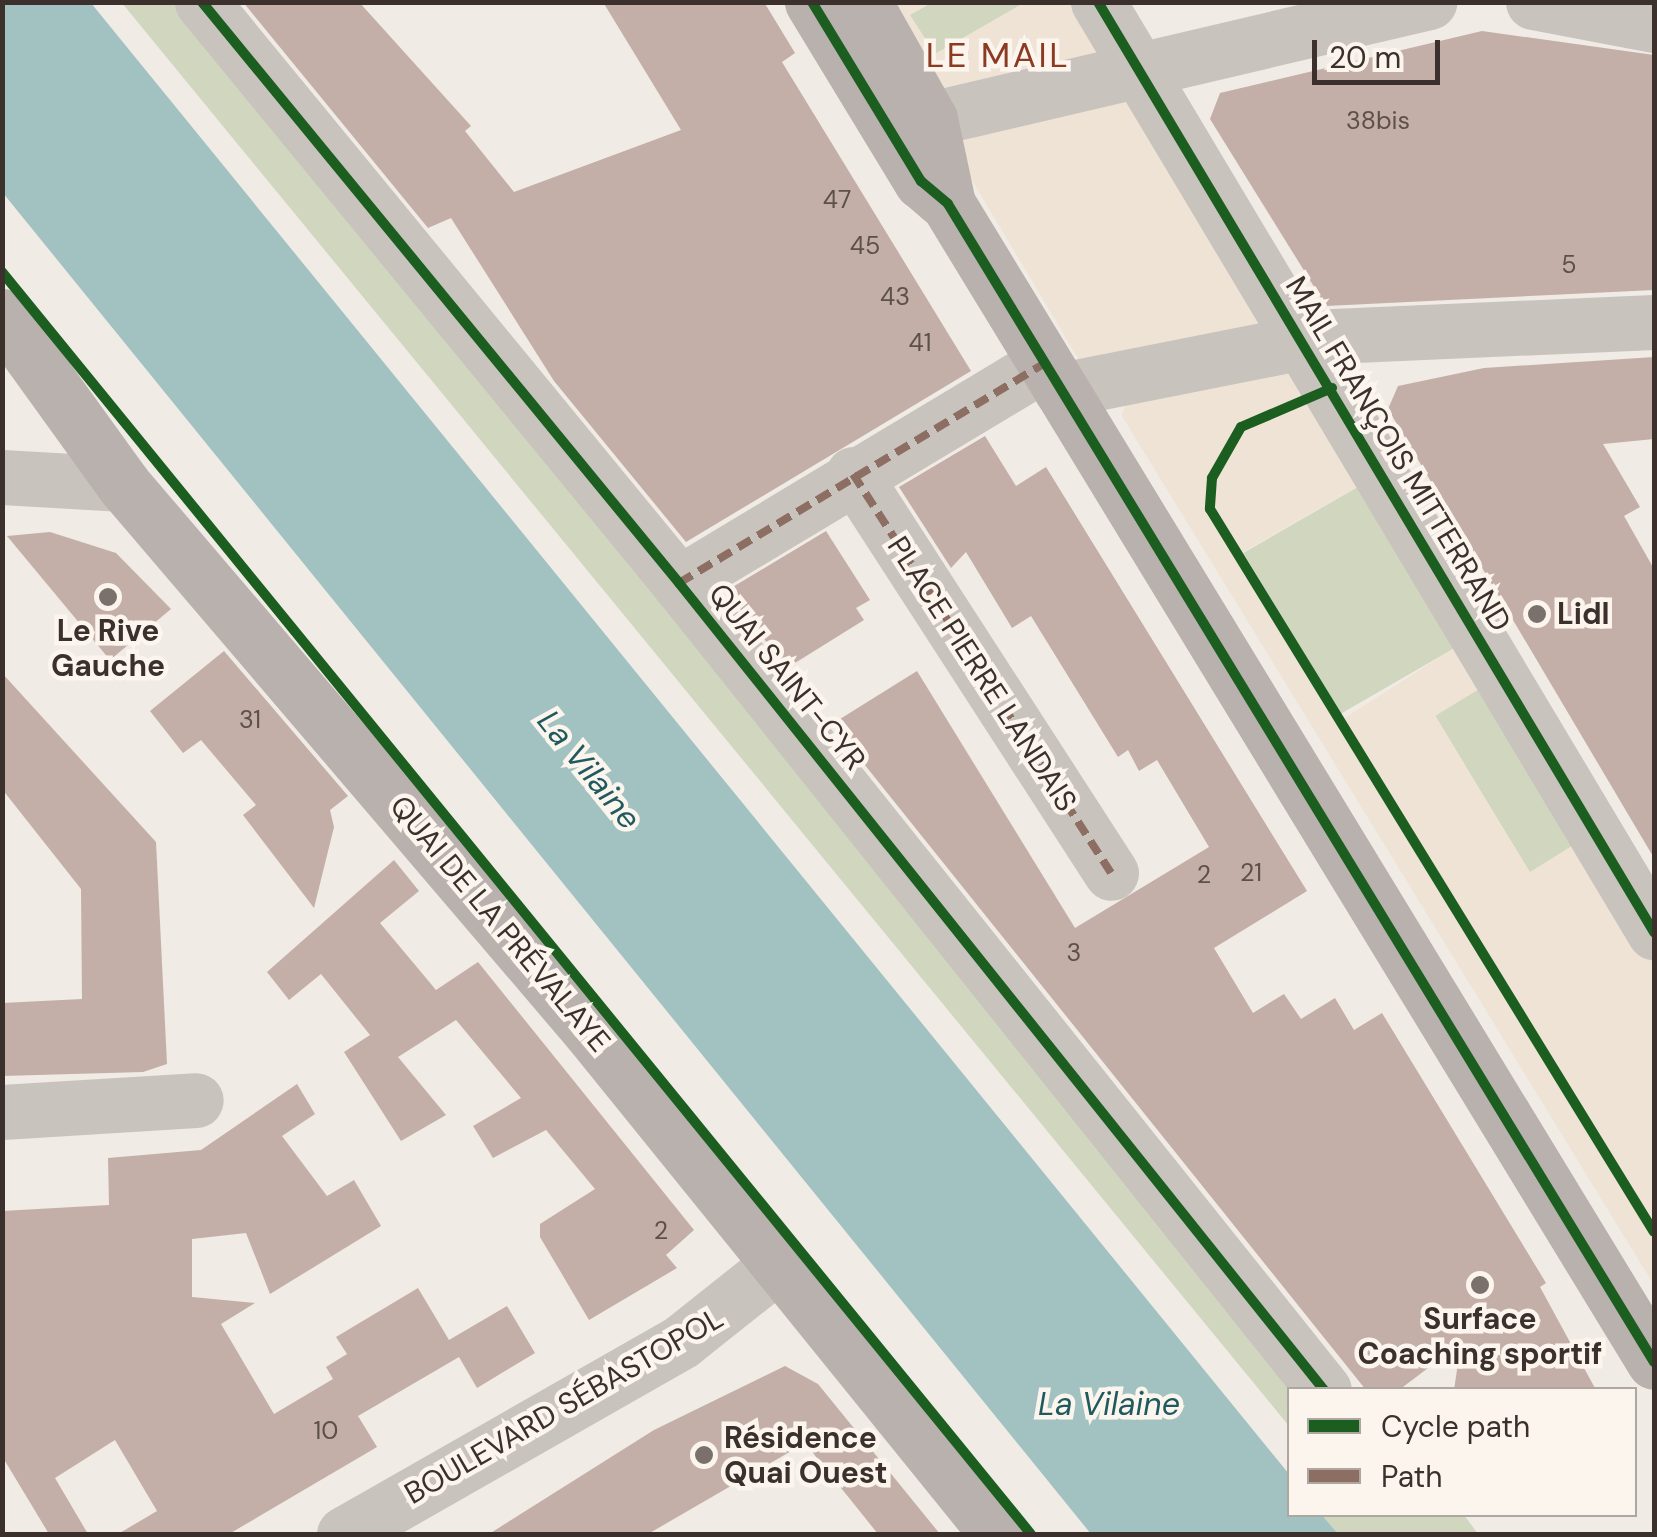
<!DOCTYPE html>
<meta charset="utf-8">
<style>
body{margin:0}
#map{position:relative;width:1657px;height:1537px;overflow:hidden;background:#f0ebe5;font-family:"DM Sans",sans-serif}
div>[style]{position:absolute}
[style*='--x']{left:calc(var(--x)*1px);top:calc(var(--y)*1px);width:calc(var(--w)*1px);rotate:calc(var(--a)*1deg)}
.green>*{inset:0;background:#d1d6bf;transform-origin:0 0}
.plaza>*{inset:0;background:#eee3d5}
.water>*{inset:0;background:#a1c2c1}
.building>*{inset:0;background:#c3afa7}
.minor>*{height:55px;margin:-27.5px;padding:0 27.5px;transform-origin:27.5px;border-radius:27.5px;background:#c9c3be}
.major>*{height:55px;margin:-27.5px;padding:0 27.5px;transform-origin:27.5px;border-radius:27.5px;background:#b8b1ad}
.quiet>*{height:8px;margin-top:-4px;transform-origin:0;background:repeating-linear-gradient(90deg,#8d6e63 0 15px,transparent 0 23px)}
.cycleway>*{height:10px;margin:-5px;padding:0 5px;transform-origin:5px;border-radius:5px;background:#1b5e20}
.dots>*{width:28px;height:28px;translate:-50% -50%;box-sizing:border-box;border:5px solid #fbf5ee;border-radius:50%}
span{translate:-50% -50%;white-space:nowrap;text-align:center;line-height:1.15;-webkit-text-stroke:9px #fbf5ee;paint-order:stroke}
.number-label{font-size:25px;color:#5d504a}
.number-label span{-webkit-text-stroke-width:0}
.street-label{font-size:30px;color:#3b302b}
.poi-label{font-size:30px;color:#3b302b;font-weight:700}
.left{translate:0 -50%;text-align:left}
.water-label{font-size:32px;color:#1f5a5e;font-style:italic}
.quarter-label{font-size:35px;color:#8c3b22;letter-spacing:2.5px}
.frame{position:absolute;inset:0;border:5px solid #3b302b;pointer-events:none}
.legend{position:absolute;left:1287px;top:1387px;width:350px;height:130px;box-sizing:border-box;background:#fbf5ee;border:2px solid #aea6a0;margin:0;padding:12px 18px;list-style:none;font-size:30px;color:#3b302b}
.legend li{display:flex;align-items:center;gap:20px;height:50px}
.legend b{width:50px;border:2px solid #aea6a0}
.scale{position:absolute;left:1312px;top:40px;width:128px;height:45px;box-sizing:border-box;border:5px solid #3b302b;border-top:0;padding-left:12px;font-size:30px;line-height:35px;white-space:nowrap;color:#3b302b;-webkit-text-stroke:8px #fbf5ee;paint-order:stroke}
</style>
<div id="map">
<div class="green">
<div style="clip-path:polygon(122px 3px,213px 3px,1290px 1390px,1289px 1426px)"></div>
<div style="clip-path:polygon(931px 3px,1024px 3px,935px 54px,909px 15px)"></div>
<div style="left:1368px;top:481px;width:188px;height:144px;rotate:60deg"></div>
<div style="left:1481px;top:687px;width:184px;height:54px;rotate:59deg"></div>
<div style="clip-path:polygon(1322px 1515px,1464px 1515px,1478px 1534px,1338px 1534px)"></div>
</div>
<div class="plaza">
<div style="clip-path:polygon(877px 3px,931px 3px,910px 15px,935px 54px,1024px 3px,1098px 3px,1131px 56px,941px 100px)"></div>
<div style="clip-path:polygon(1152px 89px,1293px 324px,1079px 360px,960px 160px,964px 140px)"></div>
<div style="clip-path:polygon(evenodd,1313px 355px,1654px 931px,1654px 1285px,1122px 416px,1126px 402px,1313px 355px,1367px 481px,1462px 643px,1343px 719px,1243px 552px,1367px 481px,1313px 355px,1481px 688px,1575px 844px,1530px 872px,1435px 716px,1481px 688px)"></div>
</div>
<div class="water">
<div style="clip-path:polygon(2px 3px,91px 3px,1289px 1474px,1290px 1514px,1322px 1515px,1338px 1534px,1091px 1534px,3px 193px)"></div>
</div>
<div class="building">
<div style="clip-path:polygon(243px 2px,359px 2px,471px 126px,465px 131px,514px 192px,681px 130px,603px 2px,764px 2px,795px 53px,782px 62px,971px 371px,686px 542px,554px 381px,451px 218px,428px 228px)"></div>
<div style="clip-path:polygon(1482px 31px,1654px 55px,1654px 290px,1326px 306px,1210px 119px,1220px 93px)"></div>
<div style="clip-path:polygon(1654px 357px,1654px 439px,1603px 444px,1640px 507px,1624px 516px,1654px 569px,1654px 858px,1388px 409px,1398px 386px,1484px 368px)"></div>
<div style="clip-path:polygon(985px 436px,1016px 486px,1046px 467px,1307px 891px,1214px 948px,1253px 1013px,1284px 994px,1301px 1019px,1335px 998px,1354px 1030px,1382px 1013px,1546px 1283px,1540px 1287px,1596px 1390px,1454px 1390px,1461px 1343px,1399px 1390px,1366px 1390px,832px 724px,917px 671px,1075px 928px,1209px 847px,1157px 760px,1139px 771px,1128px 750px,1118px 757px,1031px 616px,1012px 628px,966px 552px,951px 568px,899px 487px)"></div>
<div style="clip-path:polygon(826px 531px,870px 600px,856px 608px,864px 620px,787px 668px,726px 591px)"></div>
<div style="clip-path:polygon(50px 532px,116px 553px,171px 609px,110px 660px,7px 536px)"></div>
<div style="clip-path:polygon(224px 651px,348px 796px,330px 810px,334px 827px,314px 908px,243px 815px,256px 805px,201px 740px,183px 753px,150px 711px)"></div>
<div style="clip-path:polygon(2px 673px,156px 842px,167px 1064px,143px 1072px,2px 1076px,2px 1003px,82px 999px,81px 889px,2px 789px)"></div>
<div style="clip-path:polygon(394px 860px,419px 891px,380px 923px,436px 990px,478px 962px,694px 1230px,666px 1255px,677px 1268px,589px 1320px,540px 1237px,540px 1224px,595px 1189px,546px 1130px,493px 1158px,473px 1126px,521px 1098px,456px 1020px,398px 1057px,446px 1115px,401px 1141px,344px 1052px,370px 1035px,321px 974px,289px 1000px,267px 972px)"></div>
<div style="clip-path:polygon(297px 1084px,315px 1114px,282px 1136px,327px 1196px,354px 1180px,381px 1226px,270px 1294px,246px 1233px,192px 1239px,192px 1297px,255px 1303px,221px 1324px,274px 1414px,333px 1379px,326px 1367px,347px 1354px,336px 1337px,418px 1288px,449px 1340px,507px 1306px,535px 1353px,477px 1388px,459px 1357px,358px 1416px,377px 1447px,229px 1534px,118px 1534px,157px 1511px,115px 1440px,55px 1478px,88px 1534px,49px 1534px,2px 1456px,2px 1211px,109px 1205px,108px 1158px,201px 1150px)"></div>
<div style="clip-path:polygon(785px 1366px,818px 1384px,940px 1534px,878px 1534px,805px 1443px,648px 1534px,489px 1534px,654px 1430px)"></div>
</div>
<div class="minor">
<div style="--x:202;--y:2;--w:752;--a:50.61"></div>
<div style="--x:679;--y:583;--w:1033;--a:51.37"></div>
<div style="--x:1098;--y:2;--w:1084;--a:59.13"></div>
<div style="--x:1533;--y:2;--w:123;--a:10.8"></div>
<div style="--x:930;--y:119;--w:513;--a:-13.2"></div>
<div style="--x:1061;--y:390;--w:277;--a:-11.2"></div>
<div style="--x:1333;--y:336;--w:321;--a:-2.5"></div>
<div style="--x:853;--y:474;--w:475;--a:57.1"></div>
<div style="--x:2;--y:477;--w:121;--a:3.3"></div>
<div style="--x:679;--y:583;--w:426;--a:-31"></div>
<div style="--x:2;--y:1112;--w:194;--a:-3.5"></div>
<div style="--x:344;--y:1534;--w:389;--a:-29.7"></div>
<div style="--x:682;--y:1341;--w:119;--a:-38.5"></div>
</div>
<div class="major">
<div style="--x:812;--y:2;--w:210;--a:58.7"></div>
<div style="--x:921;--y:181;--w:28;--a:41"></div>
<div style="--x:864;--y:2;--w:134;--a:60.6"></div>
<div style="--x:930;--y:119;--w:87;--a:78"></div>
<div style="--x:948;--y:204;--w:1356;--a:58.63"></div>
<div style="--x:2;--y:316;--w:207;--a:54.2"></div>
<div style="--x:123;--y:484;--w:718;--a:49.52"></div>
<div style="--x:589;--y:1030;--w:648;--a:51.01"></div>
</div>
<div class="quiet">
<div style="--x:853;--y:474;--w:475;--a:57.1"></div>
<div style="--x:679;--y:583;--w:426;--a:-31"></div>
</div>
<div class="cycleway">
<div style="--x:202;--y:2;--w:752;--a:50.61"></div>
<div style="--x:679;--y:583;--w:1033;--a:51.37"></div>
<div style="--x:812;--y:2;--w:210;--a:58.7"></div>
<div style="--x:921;--y:181;--w:35;--a:40"></div>
<div style="--x:948;--y:204;--w:1356;--a:58.63"></div>
<div style="--x:1098;--y:2;--w:1084;--a:59.13"></div>
<div style="--x:2;--y:272;--w:1628;--a:50.81"></div>
<div style="--x:1332;--y:388;--w:99;--a:156.8"></div>
<div style="--x:1241;--y:427;--w:59;--a:119.6"></div>
<div style="--x:1212;--y:478;--w:31;--a:94"></div>
<div style="--x:1210;--y:509;--w:848;--a:58.45"></div>
</div>
<div class="dots">
<div style="left:108px;top:597px;background:#7a716c"></div>
<div style="left:1537px;top:614px;background:#7a716c"></div>
<div style="left:1480px;top:1285px;background:#7a716c"></div>
<div style="left:704px;top:1455px;background:#7a716c"></div>
</div>
<div class="number-label">
<span style="left:1378px;top:121px">38bis</span>
<span style="left:837px;top:200px">47</span>
<span style="left:865px;top:246px">45</span>
<span style="left:1569px;top:265px">5</span>
<span style="left:895px;top:297px">43</span>
<span style="left:920px;top:343px">41</span>
<span style="left:250px;top:720px">31</span>
<span style="left:1251px;top:873px">21</span>
<span style="left:1204px;top:875px">2</span>
<span style="left:1074px;top:953px">3</span>
<span style="left:661px;top:1231px">2</span>
<span style="left:326px;top:1431px">10</span>
</div>
<div class="street-label">
<span style="left:1398px;top:454px;rotate:59deg">MAIL FRANÇOIS MITTERRAND</span>
<span style="left:982px;top:674px;rotate:57deg">PLACE PIERRE LANDAIS</span>
<span style="left:787px;top:677px;rotate:51deg">QUAI SAINT-CYR</span>
<span style="left:500px;top:924px;rotate:50deg">QUAI DE LA PRÉVALAYE</span>
<span style="left:564px;top:1406px;rotate:-30deg">BOULEVARD SÉBASTOPOL</span>
</div>
<div class="poi-label">
<span class="left" style="left:1557px;top:614px">Lidl</span>
<span style="left:108px;top:648px">Le Rive<br>Gauche</span>
<span style="left:1480px;top:1336px">Surface<br>Coaching sportif</span>
<span class="left" style="left:724px;top:1455px">Résidence<br>Quai Ouest</span>
</div>
<div class="water-label">
<span style="left:589px;top:770px;rotate:51deg">La Vilaine</span>
<span style="left:1109px;top:1404px">La Vilaine</span>
</div>
<div class="quarter-label">
<span style="left:998px;top:55px">LE MAIL</span>
</div>
<div class="frame"></div>
<ul class="legend">
<li><b style="height:12px;background:#1b5e20"></b>Cycle path</li>
<li><b style="height:12px;background:#8d6e63"></b>Path</li>
</ul>
<div class="scale">20 m</div>
</div>
